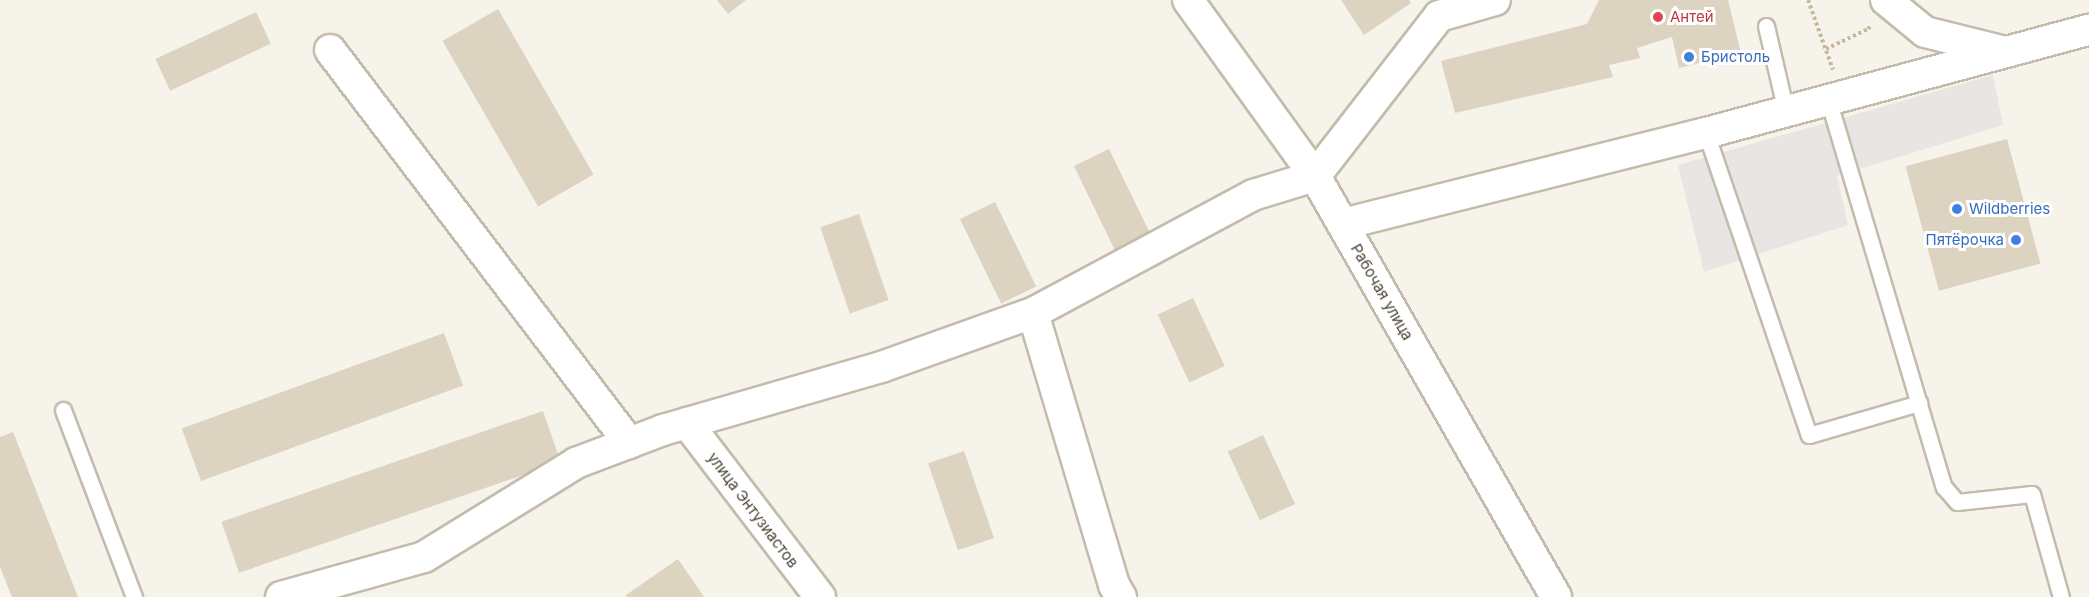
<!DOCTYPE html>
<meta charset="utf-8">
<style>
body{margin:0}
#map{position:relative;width:2089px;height:597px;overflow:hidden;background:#f6f3ea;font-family:Inter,sans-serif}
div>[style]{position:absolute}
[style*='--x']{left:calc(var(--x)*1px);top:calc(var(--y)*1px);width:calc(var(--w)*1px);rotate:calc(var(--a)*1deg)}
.parking>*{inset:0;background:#e8e6e2}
.building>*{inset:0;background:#dcd3c1;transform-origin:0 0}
.path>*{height:4px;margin-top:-2px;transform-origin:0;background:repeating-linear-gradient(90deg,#c6b99b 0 3px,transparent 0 6px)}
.roads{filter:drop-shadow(2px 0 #c3bcac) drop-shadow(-2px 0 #c3bcac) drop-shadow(0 2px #c3bcac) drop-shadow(0 -2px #c3bcac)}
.lane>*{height:15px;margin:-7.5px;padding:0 7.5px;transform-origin:7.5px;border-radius:7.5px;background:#fff}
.street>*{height:30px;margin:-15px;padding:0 15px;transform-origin:15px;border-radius:15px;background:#fff}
.dots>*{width:16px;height:16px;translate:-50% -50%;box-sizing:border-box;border:3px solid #fff;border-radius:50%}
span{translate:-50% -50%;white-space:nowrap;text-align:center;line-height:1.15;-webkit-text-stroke:6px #fff;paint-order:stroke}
.health-label{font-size:15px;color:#be3a42}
.left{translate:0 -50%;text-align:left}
.shop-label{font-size:15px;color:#366cbe}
.right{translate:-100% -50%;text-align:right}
.street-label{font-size:15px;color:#4c4437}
</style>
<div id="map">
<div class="parking">
<div style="clip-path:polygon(1993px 75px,2003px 125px,1837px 176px,1848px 225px,1704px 272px,1678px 165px)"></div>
</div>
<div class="building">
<div style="clip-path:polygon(717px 0,746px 0,728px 14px)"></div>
<div style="clip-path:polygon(1341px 0,1409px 0,1411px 3px,1364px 35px)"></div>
<div style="clip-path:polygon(1599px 0,1728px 0,1741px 53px,1679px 68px,1672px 37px,1637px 48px,1640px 58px,1609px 65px,1613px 77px,1455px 113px,1441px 61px,1587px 24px)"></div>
<div style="left:498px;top:9px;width:191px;height:64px;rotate:60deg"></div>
<div style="left:256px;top:12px;width:35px;height:111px;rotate:65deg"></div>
<div style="left:2007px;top:139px;width:129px;height:105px;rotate:75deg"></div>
<div style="left:1109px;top:149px;width:95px;height:39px;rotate:64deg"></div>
<div style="left:995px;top:202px;width:94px;height:39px;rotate:64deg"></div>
<div style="left:859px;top:214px;width:91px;height:41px;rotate:71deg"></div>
<div style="left:1193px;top:298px;width:75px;height:39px;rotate:65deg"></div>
<div style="left:444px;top:333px;width:56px;height:279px;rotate:70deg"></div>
<div style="left:543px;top:411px;width:54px;height:340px;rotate:71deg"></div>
<div style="clip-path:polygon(13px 432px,78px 597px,12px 597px,0 567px,0 437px)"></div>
<div style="left:1263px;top:435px;width:76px;height:39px;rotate:65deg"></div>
<div style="left:964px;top:451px;width:92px;height:38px;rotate:71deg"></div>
<div style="clip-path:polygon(678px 559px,704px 597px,627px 597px,626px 595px)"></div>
</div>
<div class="path">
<div style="--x:1808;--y:0;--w:74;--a:70.3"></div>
<div style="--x:1826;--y:49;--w:47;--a:-25.5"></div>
<div style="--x:1868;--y:29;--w:6;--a:-51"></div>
</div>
<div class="roads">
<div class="lane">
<div style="--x:1766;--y:26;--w:88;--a:76.9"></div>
<div style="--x:1828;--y:99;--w:405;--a:73.4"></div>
<div style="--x:1944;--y:487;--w:20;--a:49"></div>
<div style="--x:1957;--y:502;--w:75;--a:-6.1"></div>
<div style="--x:2032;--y:494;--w:107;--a:74.3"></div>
<div style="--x:1706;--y:133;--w:319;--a:71.2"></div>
<div style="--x:1809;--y:435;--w:115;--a:-16.2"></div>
<div style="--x:63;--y:410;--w:200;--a:69.2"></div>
</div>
<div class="street">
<div style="--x:1188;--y:0;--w:217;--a:54.2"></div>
<div style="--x:1315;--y:176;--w:485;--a:60.2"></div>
<div style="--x:1886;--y:0;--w:50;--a:39.4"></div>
<div style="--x:1925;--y:32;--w:79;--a:13.9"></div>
<div style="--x:330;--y:50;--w:494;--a:52.7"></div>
<div style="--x:1343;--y:224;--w:374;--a:-14.1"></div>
<div style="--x:1706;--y:133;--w:397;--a:-15.1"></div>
<div style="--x:1033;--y:313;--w:284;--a:73.4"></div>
<div style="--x:1114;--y:585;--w:14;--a:60"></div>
<div style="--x:687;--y:423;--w:219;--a:52.6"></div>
<div style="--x:281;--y:597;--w:148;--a:-15.6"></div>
<div style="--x:424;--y:557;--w:179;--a:-31.7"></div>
<div style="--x:576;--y:463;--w:93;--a:-20.8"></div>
<div style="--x:663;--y:430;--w:227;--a:-16.1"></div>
<div style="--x:881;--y:367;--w:161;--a:-19.6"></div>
<div style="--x:1033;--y:313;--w:250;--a:-28.2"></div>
<div style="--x:1253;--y:195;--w:65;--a:-17"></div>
<div style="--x:1315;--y:176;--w:202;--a:-52.2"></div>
<div style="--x:1439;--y:16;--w:58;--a:-15.9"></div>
</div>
</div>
<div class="dots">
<div style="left:1658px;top:17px;background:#e0444e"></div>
<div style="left:1689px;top:57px;background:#3f7fe0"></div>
<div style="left:1957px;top:209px;background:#3f7fe0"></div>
<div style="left:2016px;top:240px;background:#3f7fe0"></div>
</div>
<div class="health-label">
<span class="left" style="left:1670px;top:17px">Антей</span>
</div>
<div class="shop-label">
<span class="left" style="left:1701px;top:57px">Бристоль</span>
<span class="left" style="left:1969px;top:209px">Wildberries</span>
<span class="right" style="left:2004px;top:240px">Пятёрочка</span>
</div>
<div class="street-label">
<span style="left:1382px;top:292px;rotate:60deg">Рабочая улица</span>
<span style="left:753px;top:510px;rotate:53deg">улица Энтузиастов</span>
</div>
</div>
